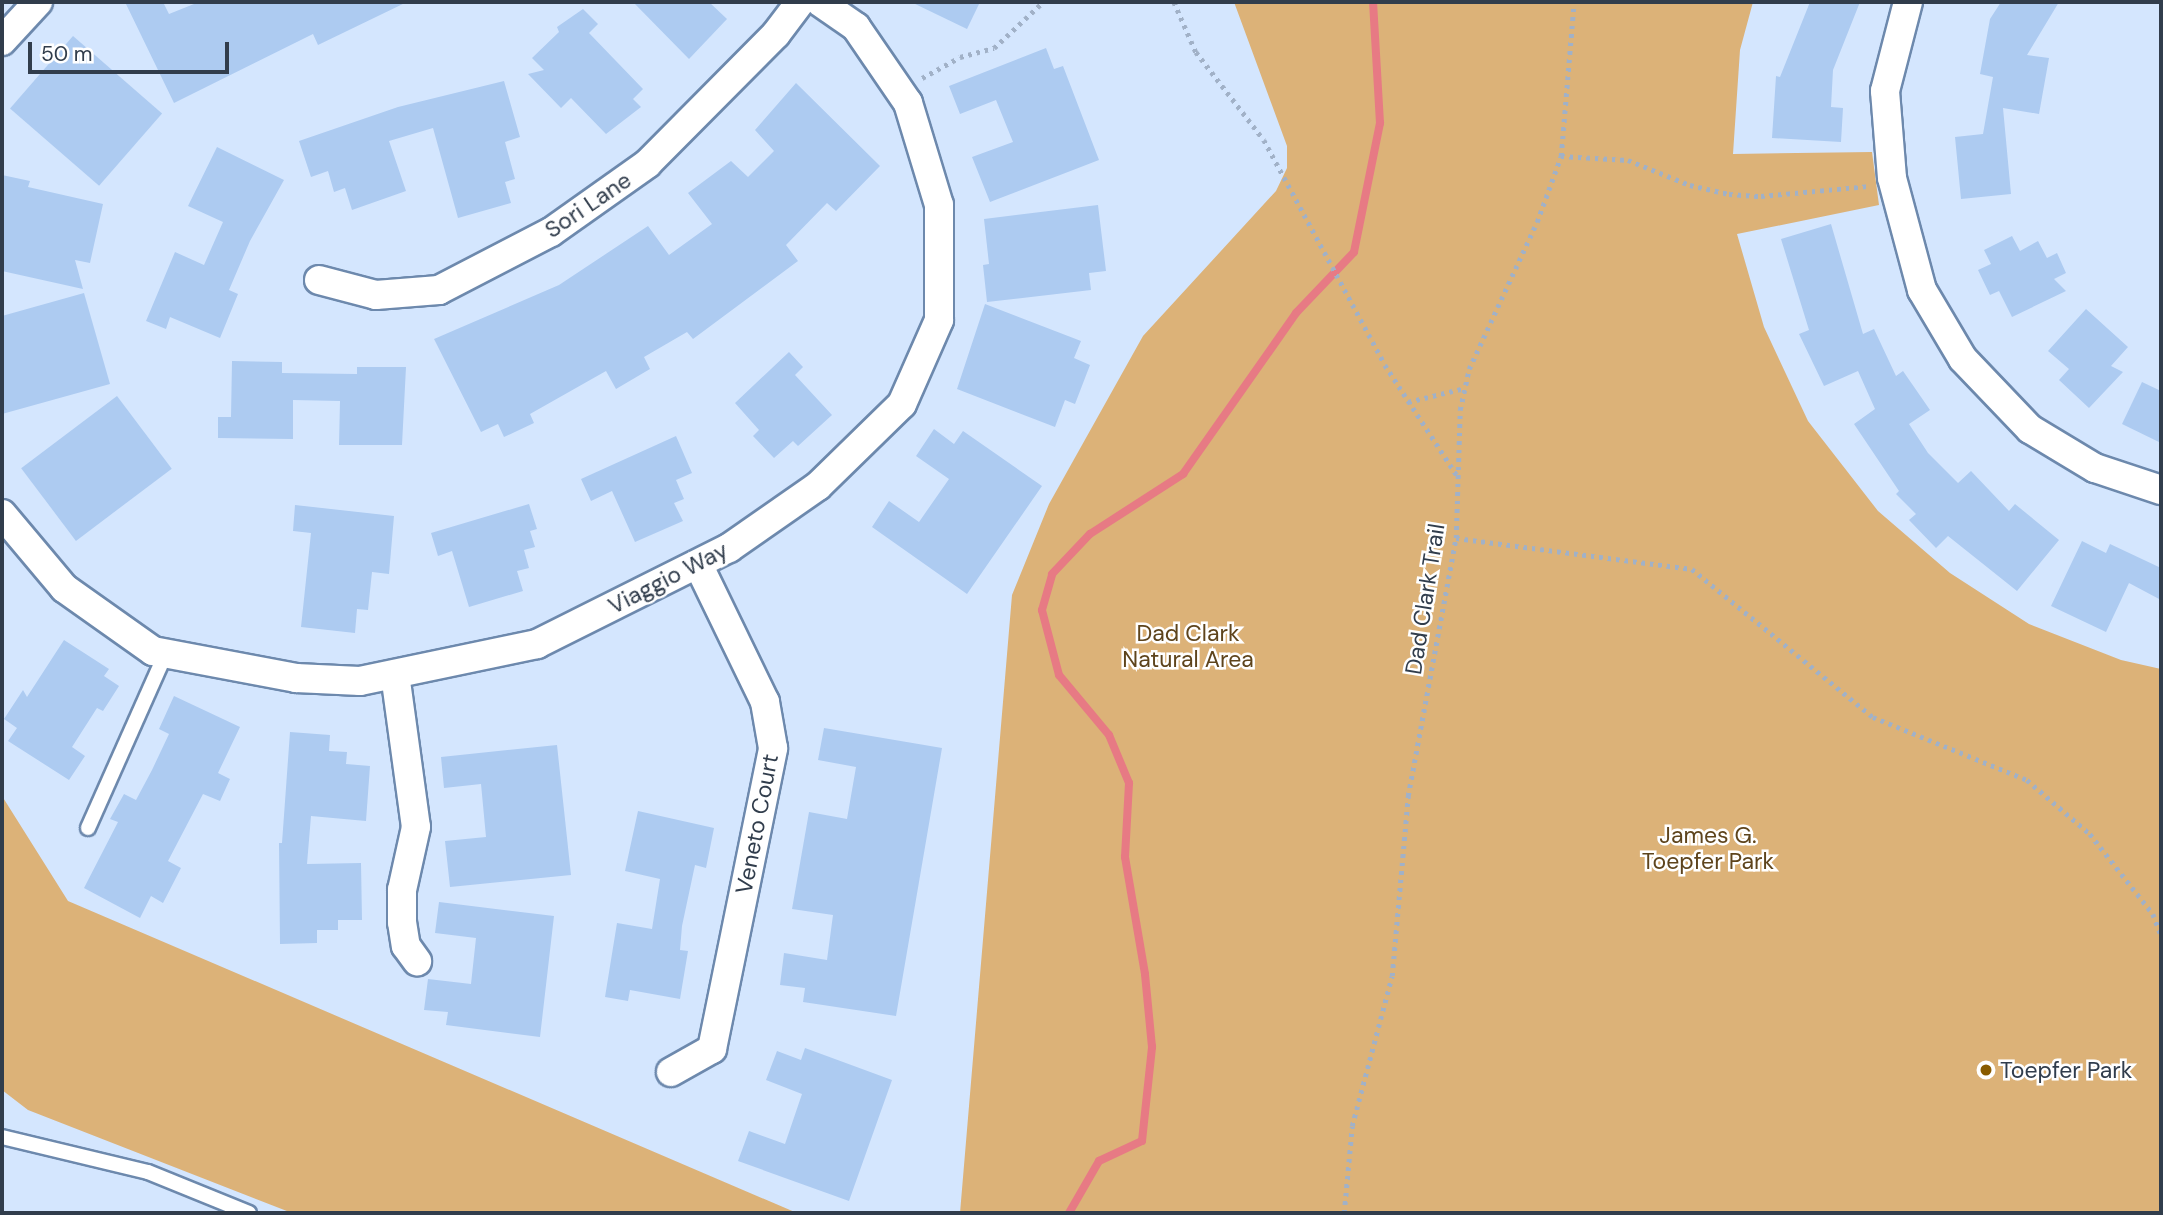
<!DOCTYPE html>
<style>
body{margin:0}
#map{position:relative;width:2163px;height:1215px;overflow:hidden;background:#d4e6fe;font-family:"DM Sans",sans-serif}
div>[style]{position:absolute}
[style*='--x']{left:calc(var(--x)*1px);top:calc(var(--y)*1px);width:calc(var(--w)*1px);rotate:calc(var(--a)*1deg)}
.green>*{inset:0;background:#dcb278}
.stream>*{height:8px;margin:-4px;padding:0 4px;transform-origin:4px;border-radius:4px;background:#e77a84}
.building>*{inset:0;background:#adcbf1;transform-origin:0 0}
.path>*{height:4.5px;margin-top:-2.25px;transform-origin:0;background:repeating-linear-gradient(90deg,#a1b1c7 0 3.5px,transparent 0 8.5px)}
.roads{filter:drop-shadow(2px 0 #6d89ad) drop-shadow(-2px 0 #6d89ad) drop-shadow(0 2px #6d89ad) drop-shadow(0 -2px #6d89ad)}
.service>*{height:14px;margin:-7px;padding:0 7px;transform-origin:7px;border-radius:7px;background:#fff}
.minor>*{height:28px;margin:-14px;padding:0 14px;transform-origin:14px;border-radius:14px;background:#fff}
.dots>*{width:19px;height:19px;translate:-50% -50%;box-sizing:border-box;border:4px solid #fff;border-radius:50%}
span{translate:-50% -50%;white-space:nowrap;text-align:center;line-height:1.15;-webkit-text-stroke:5px #fff;paint-order:stroke}
.street-label{font-size:23px;color:#313d4c}
.park-label{font-size:23px;color:#5e441c}
.poi-label{font-size:23px;color:#313d4c}
.left{translate:0 -50%;text-align:left}
.frame{position:absolute;inset:0;border:4px solid #313d4c;pointer-events:none}
.scale{position:absolute;left:28px;top:42px;width:201px;height:32px;box-sizing:border-box;border:4px solid #313d4c;border-top:0;padding-left:9px;font-size:21px;line-height:24px;white-space:nowrap;color:#313d4c;-webkit-text-stroke:5px #fff;paint-order:stroke}
</style>
<div id="map">
<div class="green">
<div style="clip-path:polygon(1234px 2px,1753px 2px,1740px 50px,1733px 154px,1872px 152px,1879px 205px,1737px 234px,1764px 327px,1808px 421px,1878px 511px,1950px 573px,2029px 624px,2121px 660px,2161px 669px,2161px 1213px,960px 1213px,1012px 595px,1049px 504px,1143px 336px,1276px 191px,1287px 168px,1287px 146px)"></div>
<div style="clip-path:polygon(2px 796px,68px 901px,797px 1213px,292px 1213px,28px 1110px,2px 1090px)"></div>
</div>
<div class="stream">
<div style="--x:1069;--y:1213;--w:60;--a:-60"></div>
<div style="--x:1099;--y:1161;--w:47;--a:-24.9"></div>
<div style="--x:1142;--y:1141;--w:95;--a:-83.9"></div>
<div style="--x:1152;--y:1047;--w:73;--a:-95.5"></div>
<div style="--x:1145;--y:974;--w:119;--a:-99.7"></div>
<div style="--x:1125;--y:857;--w:74;--a:-86.9"></div>
<div style="--x:1129;--y:783;--w:52;--a:-112.6"></div>
<div style="--x:1109;--y:735;--w:78;--a:-129.8"></div>
<div style="--x:1059;--y:675;--w:67;--a:-104.7"></div>
<div style="--x:1042;--y:610;--w:37;--a:-74"></div>
<div style="--x:1052;--y:574;--w:55;--a:-46.5"></div>
<div style="--x:1090;--y:534;--w:111;--a:-32.8"></div>
<div style="--x:1183;--y:474;--w:197;--a:-54.9"></div>
<div style="--x:1296;--y:313;--w:84;--a:-46.4"></div>
<div style="--x:1354;--y:252;--w:132;--a:-78.6"></div>
<div style="--x:1380;--y:123;--w:121;--a:-93.3"></div>
</div>
<div class="building">
<div style="clip-path:polygon(125px 2px,163px 2px,169px 14px,199px 2px,407px 2px,318px 45px,313px 34px,174px 103px)"></div>
<div style="clip-path:polygon(633px 2px,709px 2px,727px 19px,689px 59px)"></div>
<div style="clip-path:polygon(911px 2px,980px 2px,967px 29px)"></div>
<div style="clip-path:polygon(1810px 2px,1860px 2px,1833px 70px,1831px 107px,1843px 108px,1841px 142px,1772px 138px,1776px 76px,1780px 77px)"></div>
<div style="clip-path:polygon(2001px 2px,2059px 2px,2027px 55px,2049px 58px,2039px 114px,2003px 108px,2011px 194px,1961px 199px,1955px 137px,1983px 134px,1993px 77px,1980px 74px,1990px 19px)"></div>
<div style="clip-path:polygon(583px 9px,598px 24px,589px 33px,643px 89px,633px 99px,641px 107px,606px 134px,571px 98px,561px 108px,528px 74px,544px 70px,532px 58px,559px 32px,557px 27px)"></div>
<div style="left:73px;top:36px;width:118px;height:96px;rotate:41deg"></div>
<div style="clip-path:polygon(1046px 48px,1054px 69px,1063px 66px,1099px 160px,990px 202px,972px 157px,1013px 142px,996px 100px,960px 114px,949px 86px)"></div>
<div style="clip-path:polygon(504px 81px,520px 137px,505px 142px,515px 179px,505px 182px,511px 203px,458px 218px,433px 128px,389px 141px,406px 191px,352px 210px,345px 188px,334px 192px,328px 171px,311px 177px,299px 141px,398px 107px)"></div>
<div style="clip-path:polygon(796px 83px,880px 166px,836px 211px,827px 203px,786px 245px,798px 261px,693px 339px,687px 332px,644px 357px,650px 369px,616px 389px,606px 371px,530px 414px,534px 423px,504px 437px,498px 424px,481px 432px,434px 339px,559px 285px,648px 226px,669px 255px,712px 224px,688px 193px,731px 161px,748px 177px,774px 151px,755px 130px)"></div>
<div style="clip-path:polygon(217px 147px,284px 180px,250px 241px,229px 290px,238px 294px,220px 338px,170px 317px,166px 329px,146px 321px,175px 252px,204px 265px,223px 222px,188px 206px)"></div>
<div style="clip-path:polygon(2px 175px,30px 181px,28px 187px,103px 204px,90px 263px,75px 260px,83px 289px,2px 271px)"></div>
<div style="clip-path:polygon(1098px 205px,1106px 271px,1089px 273px,1091px 290px,987px 302px,983px 265px,989px 264px,984px 219px)"></div>
<div style="clip-path:polygon(1831px 224px,1863px 334px,1874px 329px,1896px 376px,1903px 371px,1930px 410px,1909px 424px,1928px 453px,1958px 483px,1971px 471px,2009px 511px,2015px 504px,2059px 540px,2017px 591px,1948px 536px,1936px 548px,1909px 520px,1916px 514px,1896px 494px,1899px 491px,1854px 424px,1875px 409px,1858px 371px,1824px 386px,1799px 334px,1809px 330px,1781px 239px)"></div>
<div style="clip-path:polygon(2012px 236px,2020px 251px,2038px 241px,2047px 258px,2057px 253px,2066px 273px,2054px 279px,2066px 291px,2012px 317px,1999px 291px,1990px 295px,1978px 270px,1991px 264px,1984px 250px)"></div>
<div style="clip-path:polygon(84px 293px,110px 384px,2px 414px,2px 316px)"></div>
<div style="clip-path:polygon(985px 304px,1081px 341px,1074px 358px,1090px 365px,1075px 404px,1065px 400px,1055px 427px,957px 389px)"></div>
<div style="clip-path:polygon(2086px 309px,2128px 347px,2111px 366px,2123px 372px,2089px 408px,2059px 380px,2069px 369px,2048px 351px)"></div>
<div style="clip-path:polygon(789px 352px,803px 367px,795px 375px,832px 415px,798px 446px,793px 441px,774px 458px,753px 436px,759px 430px,735px 403px)"></div>
<div style="clip-path:polygon(232px 361px,282px 362px,282px 373px,357px 374px,357px 367px,406px 367px,402px 445px,339px 445px,340px 401px,293px 400px,293px 439px,218px 438px,218px 417px,231px 417px)"></div>
<div style="clip-path:polygon(2142px 382px,2161px 391px,2161px 443px,2122px 424px)"></div>
<div style="left:117px;top:396px;width:91px;height:120px;rotate:53deg"></div>
<div style="clip-path:polygon(934px 429px,954px 444px,963px 431px,1042px 486px,967px 594px,872px 527px,889px 501px,919px 522px,949px 479px,916px 456px)"></div>
<div style="clip-path:polygon(676px 436px,692px 473px,676px 480px,684px 499px,674px 503px,683px 521px,635px 542px,612px 491px,591px 501px,581px 479px)"></div>
<div style="clip-path:polygon(529px 504px,537px 529px,530px 531px,535px 547px,524px 550px,529px 568px,517px 571px,523px 591px,469px 607px,452px 551px,438px 556px,431px 533px)"></div>
<div style="clip-path:polygon(295px 505px,394px 516px,389px 574px,372px 572px,368px 610px,357px 609px,355px 633px,301px 627px,311px 533px,293px 531px)"></div>
<div style="clip-path:polygon(2082px 541px,2106px 553px,2110px 544px,2161px 568px,2161px 600px,2129px 583px,2106px 632px,2051px 606px)"></div>
<div style="clip-path:polygon(64px 640px,109px 669px,104px 676px,119px 686px,103px 711px,97px 708px,72px 747px,85px 756px,69px 780px,8px 741px,17px 728px,4px 719px,23px 690px,27px 697px)"></div>
<div style="clip-path:polygon(174px 696px,240px 727px,218px 773px,230px 779px,220px 801px,203px 794px,168px 861px,181px 868px,163px 903px,151px 896px,140px 918px,84px 888px,118px 822px,110px 819px,124px 794px,136px 800px,152px 770px,169px 734px,159px 729px)"></div>
<div style="clip-path:polygon(824px 728px,942px 748px,896px 1016px,803px 1002px,805px 988px,780px 985px,784px 953px,827px 960px,833px 915px,792px 909px,809px 812px,847px 819px,856px 767px,818px 760px)"></div>
<div style="clip-path:polygon(290px 732px,330px 735px,329px 751px,347px 752px,346px 764px,370px 766px,366px 821px,311px 816px,307px 864px,361px 863px,362px 920px,338px 920px,338px 930px,317px 930px,317px 943px,280px 944px,279px 843px,282px 843px)"></div>
<div style="clip-path:polygon(557px 745px,571px 875px,450px 887px,445px 841px,486px 837px,481px 784px,444px 788px,441px 757px)"></div>
<div style="clip-path:polygon(638px 811px,714px 828px,706px 868px,695px 865px,682px 926px,680px 950px,688px 951px,680px 999px,630px 990px,628px 1001px,605px 997px,617px 923px,652px 929px,660px 879px,625px 871px)"></div>
<div style="clip-path:polygon(439px 902px,554px 916px,540px 1037px,446px 1025px,448px 1012px,424px 1010px,428px 979px,471px 984px,476px 938px,435px 933px)"></div>
<div style="clip-path:polygon(805px 1048px,892px 1080px,849px 1201px,738px 1161px,749px 1131px,785px 1144px,802px 1094px,766px 1080px,777px 1051px,801px 1060px)"></div>
</div>
<div class="path">
<div style="--x:1174;--y:2;--w:55;--a:66.3"></div>
<div style="--x:1196;--y:52;--w:111;--a:52.3"></div>
<div style="--x:1264;--y:140;--w:255;--a:61.7"></div>
<div style="--x:1385;--y:365;--w:134;--a:56.9"></div>
<div style="--x:922;--y:78;--w:43;--a:-28.9"></div>
<div style="--x:960;--y:57;--w:35;--a:-15"></div>
<div style="--x:994;--y:48;--w:67;--a:-43.2"></div>
<div style="--x:1561;--y:156;--w:67;--a:3.4"></div>
<div style="--x:1628;--y:160;--w:67;--a:22"></div>
<div style="--x:1690;--y:185;--w:40;--a:13"></div>
<div style="--x:1729;--y:194;--w:32;--a:4"></div>
<div style="--x:1761;--y:196;--w:107;--a:-5.3"></div>
<div style="--x:1408;--y:402;--w:59;--a:-13.8"></div>
<div style="--x:1456;--y:538;--w:238;--a:7.5"></div>
<div style="--x:1692;--y:569;--w:234;--a:39.3"></div>
<div style="--x:1873;--y:717;--w:166;--a:22.2"></div>
<div style="--x:2027;--y:780;--w:83;--a:40.6"></div>
<div style="--x:2090;--y:834;--w:102;--a:51.8"></div>
<div style="--x:2153;--y:914;--w:22;--a:69"></div>
<div style="--x:1344;--y:1213;--w:87;--a:-84.7"></div>
<div style="--x:1352;--y:1126;--w:155;--a:-75.1"></div>
<div style="--x:1392;--y:976;--w:181;--a:-84.9"></div>
<div style="--x:1408;--y:796;--w:262;--a:-79.5"></div>
<div style="--x:1456;--y:538;--w:128;--a:-88.2"></div>
<div style="--x:1460;--y:410;--w:42;--a:-77.6"></div>
<div style="--x:1469;--y:369;--w:162;--a:-65.2"></div>
<div style="--x:1537;--y:222;--w:70;--a:-70"></div>
<div style="--x:1561;--y:156;--w:155;--a:-85.2"></div>
</div>
<div class="roads">
<div class="service">
<div style="--x:88;--y:828;--w:192;--a:-66"></div>
<div style="--x:2;--y:1137;--w:150;--a:13.5"></div>
<div style="--x:148;--y:1172;--w:109;--a:22.1"></div>
</div>
<div class="minor">
<div style="--x:1908;--y:2;--w:92;--a:104.5"></div>
<div style="--x:1885;--y:91;--w:87;--a:85.4"></div>
<div style="--x:1892;--y:178;--w:116;--a:75"></div>
<div style="--x:1922;--y:290;--w:80;--a:59.3"></div>
<div style="--x:1963;--y:359;--w:97;--a:46.3"></div>
<div style="--x:2030;--y:429;--w:76;--a:31"></div>
<div style="--x:2095;--y:468;--w:70;--a:18.4"></div>
<div style="--x:2;--y:41;--w:53;--a:-47.3"></div>
<div style="--x:319;--y:280;--w:59;--a:14.7"></div>
<div style="--x:376;--y:295;--w:63;--a:-4.5"></div>
<div style="--x:439;--y:290;--w:126;--a:-27.4"></div>
<div style="--x:551;--y:232;--w:118;--a:-35.3"></div>
<div style="--x:647;--y:164;--w:183;--a:-45.2"></div>
<div style="--x:776;--y:34;--w:40;--a:-53"></div>
<div style="--x:2;--y:514;--w:97;--a:50"></div>
<div style="--x:64;--y:588;--w:109;--a:35.3"></div>
<div style="--x:153;--y:651;--w:146;--a:10.7"></div>
<div style="--x:296;--y:678;--w:64;--a:2.7"></div>
<div style="--x:360;--y:681;--w:181;--a:-11.8"></div>
<div style="--x:537;--y:644;--w:215;--a:-26.6"></div>
<div style="--x:729;--y:548;--w:108;--a:-34.9"></div>
<div style="--x:818;--y:486;--w:117;--a:-44.3"></div>
<div style="--x:902;--y:404;--w:92;--a:-66.2"></div>
<div style="--x:939;--y:320;--w:115;--a:-90"></div>
<div style="--x:939;--y:205;--w:107;--a:-106.9"></div>
<div style="--x:908;--y:103;--w:92;--a:-124.4"></div>
<div style="--x:856;--y:27;--w:44;--a:-145.2"></div>
<div style="--x:395;--y:674;--w:154;--a:82.2"></div>
<div style="--x:416;--y:827;--w:65;--a:102.5"></div>
<div style="--x:402;--y:890;--w:32;--a:90"></div>
<div style="--x:402;--y:922;--w:24;--a:81"></div>
<div style="--x:406;--y:946;--w:19;--a:54"></div>
<div style="--x:671;--y:1072;--w:47;--a:-29.3"></div>
<div style="--x:712;--y:1049;--w:307;--a:-78.5"></div>
<div style="--x:773;--y:748;--w:47;--a:-99.9"></div>
<div style="--x:765;--y:702;--w:153;--a:-115.9"></div>
</div>
</div>
<div class="dots">
<div style="left:1986px;top:1070px;background:#895b00"></div>
</div>
<div class="street-label">
<span style="left:588px;top:205px;rotate:-34deg">Sori Lane</span>
<span style="left:668px;top:578px;rotate:-27deg">Viaggio Way</span>
<span style="left:1425px;top:599px;rotate:-81deg">Dad Clark Trail</span>
<span style="left:757px;top:824px;rotate:-79deg">Veneto Court</span>
</div>
<div class="park-label">
<span style="left:1188px;top:646px">Dad Clark<br>Natural Area</span>
<span style="left:1708px;top:848px">James G.<br>Toepfer Park</span>
</div>
<div class="poi-label">
<span class="left" style="left:2000px;top:1070px">Toepfer Park</span>
</div>
<div class="frame"></div>
<div class="scale">50 m</div>
</div>
